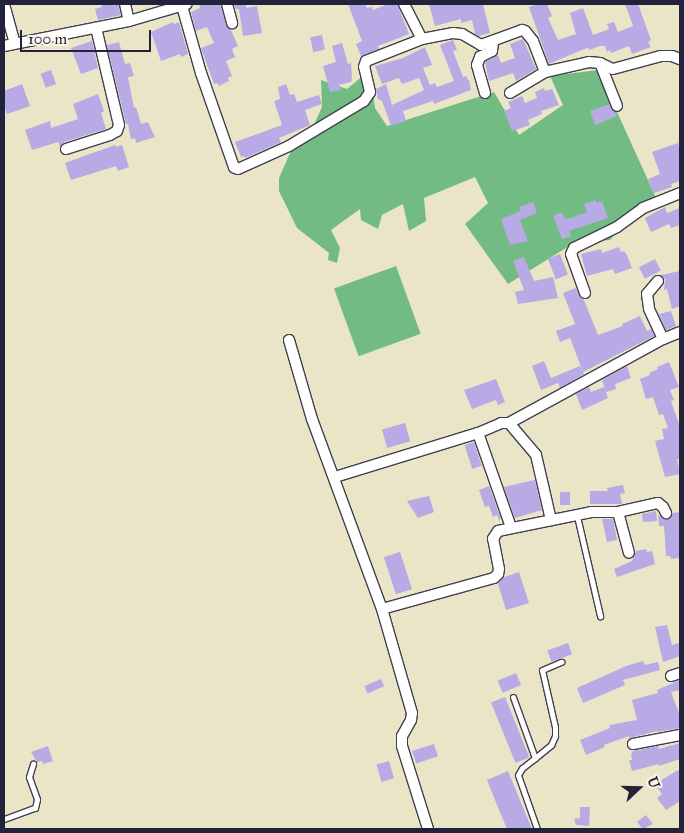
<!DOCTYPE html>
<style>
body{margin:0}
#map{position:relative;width:684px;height:833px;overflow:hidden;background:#ebe5c7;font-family:"IM FELL Great Primer",serif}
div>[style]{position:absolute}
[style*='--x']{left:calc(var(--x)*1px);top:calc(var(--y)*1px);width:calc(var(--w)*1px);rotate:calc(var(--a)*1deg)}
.forest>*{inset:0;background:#72bc83;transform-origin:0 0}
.building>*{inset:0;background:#b8aae4;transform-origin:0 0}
.roads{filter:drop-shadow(1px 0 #403f50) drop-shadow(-1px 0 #403f50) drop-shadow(0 1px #403f50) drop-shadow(0 -1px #403f50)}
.lane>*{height:5px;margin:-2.5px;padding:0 2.5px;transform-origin:2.5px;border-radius:2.5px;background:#fff}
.street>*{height:10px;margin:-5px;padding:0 5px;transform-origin:5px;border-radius:5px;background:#fff}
span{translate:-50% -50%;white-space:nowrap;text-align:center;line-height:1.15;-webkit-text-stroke:5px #fbf7ec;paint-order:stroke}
.frame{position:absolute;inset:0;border:5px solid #22223b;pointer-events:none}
.north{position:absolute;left:614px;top:763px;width:50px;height:50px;-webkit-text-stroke:4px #fbf7ec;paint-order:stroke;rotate:69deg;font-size:14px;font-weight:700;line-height:20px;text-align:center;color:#22223b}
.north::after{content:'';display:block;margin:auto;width:18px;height:22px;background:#22223b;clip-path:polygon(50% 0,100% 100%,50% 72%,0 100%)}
.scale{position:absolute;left:20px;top:30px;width:131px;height:22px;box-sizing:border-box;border:2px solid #22223b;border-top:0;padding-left:6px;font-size:15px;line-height:18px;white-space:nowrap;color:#22223b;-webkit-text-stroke:4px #fbf7ec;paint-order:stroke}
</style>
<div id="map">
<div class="forest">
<div style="clip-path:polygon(370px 70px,375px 108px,387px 126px,494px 92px,519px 135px,563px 105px,550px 76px,598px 70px,657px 200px,634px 212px,610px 240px,574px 243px,508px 284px,465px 224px,488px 203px,475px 177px,424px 198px,426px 221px,409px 231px,403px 204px,382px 215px,378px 229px,361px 220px,360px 209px,331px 230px,340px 248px,337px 263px,328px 260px,329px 253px,297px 228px,279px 191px,279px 178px,294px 144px,312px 129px,322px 107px,321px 80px,347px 89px)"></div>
<div style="left:396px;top:266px;width:72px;height:66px;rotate:70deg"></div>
</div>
<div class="building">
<div style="clip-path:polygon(101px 4px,118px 4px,121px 15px,98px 20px,95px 9px,102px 7px)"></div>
<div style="clip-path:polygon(199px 4px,220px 4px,226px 25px,231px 30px,238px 46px,232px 49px,235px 57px,226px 61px,232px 76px,228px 78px,229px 81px,219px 86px,217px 83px,214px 84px,201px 48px,214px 43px,207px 27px,196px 31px,191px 12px,200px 8px)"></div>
<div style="clip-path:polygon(234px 4px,246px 4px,246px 8px,257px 6px,262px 33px,243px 36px,239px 9px,236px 9px)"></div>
<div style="clip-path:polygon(348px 4px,365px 4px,367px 8px,372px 7px,373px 10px,388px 4px,397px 4px,409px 34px,378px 46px,379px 49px,361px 56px,356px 44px,362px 41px)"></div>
<div style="clip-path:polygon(429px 4px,483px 4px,490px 33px,478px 36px,475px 34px,472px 20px,461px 23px,461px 19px,435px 26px)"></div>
<div style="clip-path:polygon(539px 4px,547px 4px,552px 16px,548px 18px,558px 40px,576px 34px,570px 13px,583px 8px,593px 35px,609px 29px,607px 24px,614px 22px,618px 32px,633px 26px,625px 4px,638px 4px,651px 40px,648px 42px,651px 47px,632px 54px,629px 46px,611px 53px,610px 50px,607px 52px,605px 46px,600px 46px,589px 50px,589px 48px,584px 49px,549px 64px,529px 7px)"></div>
<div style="clip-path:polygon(173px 22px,174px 24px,179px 22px,188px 54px,181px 57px,180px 54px,161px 61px,151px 32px)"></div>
<div style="left:322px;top:35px;width:15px;height:12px;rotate:79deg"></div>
<div style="clip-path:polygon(523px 39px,536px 69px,516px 81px,513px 73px,489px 81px,485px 62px,498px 55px,501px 63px,515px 58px,510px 44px)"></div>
<div style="clip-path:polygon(453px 40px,457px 50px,453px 51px,463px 77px,466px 76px,468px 80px,469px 80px,471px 90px,434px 104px,433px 101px,403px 111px,406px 121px,391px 126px,382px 101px,378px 99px,376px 89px,386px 84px,392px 105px,424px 90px,419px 78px,402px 84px,399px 78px,382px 84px,375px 66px,403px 58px,425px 47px,432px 65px,423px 68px,430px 85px,435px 83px,437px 87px,454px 81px,440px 45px)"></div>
<div style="clip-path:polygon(92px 41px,98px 68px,81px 74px,71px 48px)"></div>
<div style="clip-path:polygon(119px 42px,125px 64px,130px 63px,134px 76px,128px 77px,134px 108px,136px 107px,141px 124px,148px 122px,155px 137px,136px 143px,135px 138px,131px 139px,128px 124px,126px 124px,107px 45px)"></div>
<div style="clip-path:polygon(342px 43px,348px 64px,351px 63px,352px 79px,351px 82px,339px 85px,341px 90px,330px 92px,323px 66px,336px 62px,332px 46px)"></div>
<div style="left:51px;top:70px;width:15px;height:11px;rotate:70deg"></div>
<div style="clip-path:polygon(22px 84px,30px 106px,7px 114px,4px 105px,4px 91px)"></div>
<div style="clip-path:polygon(286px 84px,290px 95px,294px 94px,297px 102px,319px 95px,322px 104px,305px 110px,310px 125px,279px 138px,281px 142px,261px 151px,245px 158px,244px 156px,241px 157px,235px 142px,282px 125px,274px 101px,280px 99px,278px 87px)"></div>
<div style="clip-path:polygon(544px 88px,545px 91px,552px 89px,559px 105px,541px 111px,542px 114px,528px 120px,530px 125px,512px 131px,504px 111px,511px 108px,508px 102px,522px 96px,525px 103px,537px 98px,535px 92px)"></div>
<div style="clip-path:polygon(98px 94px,104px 111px,101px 113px,106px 129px,64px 142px,60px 146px,58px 142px,32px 150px,25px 130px,50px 121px,51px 128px,78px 119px,73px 104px)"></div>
<div style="clip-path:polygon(609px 104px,617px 116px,595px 125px,590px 111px)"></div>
<div style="clip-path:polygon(678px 143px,680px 151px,680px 181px,671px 184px,672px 187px,654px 193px,648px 179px,660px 174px,652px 152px)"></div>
<div style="clip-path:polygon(115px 145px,116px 147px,122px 145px,129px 167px,118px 171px,116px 166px,71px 180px,65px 163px)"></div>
<div style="clip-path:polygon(596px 200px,597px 203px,602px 201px,608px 218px,569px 231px,571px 236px,562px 239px,553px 216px,562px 212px,565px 219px,567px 219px,587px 212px,584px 204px)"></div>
<div style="clip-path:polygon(533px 202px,537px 213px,520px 220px,528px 241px,510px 245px,501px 219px,521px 211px,519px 207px)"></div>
<div style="clip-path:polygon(665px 207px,667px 213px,680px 208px,680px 225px,671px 228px,669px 224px,651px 232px,645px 218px)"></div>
<div style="clip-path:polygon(619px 247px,621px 252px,624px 251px,627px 255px,632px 268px,615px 274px,613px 269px,587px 276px,581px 254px,601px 249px,602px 253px)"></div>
<div style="left:560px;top:254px;width:22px;height:13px;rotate:69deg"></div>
<div style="clip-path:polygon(524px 257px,534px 281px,553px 277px,558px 298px,518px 304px,515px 292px,524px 290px,513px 261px)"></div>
<div style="left:655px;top:259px;width:13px;height:18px;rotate:63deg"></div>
<div style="clip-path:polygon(680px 271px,680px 306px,672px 309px,667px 289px,664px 290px,665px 279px,661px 275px)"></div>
<div style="clip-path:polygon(576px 288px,580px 298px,584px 300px,598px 335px,623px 326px,622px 324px,640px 316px,647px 331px,651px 329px,654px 336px,583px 372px,570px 338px,560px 342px,556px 331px,575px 324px,563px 293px)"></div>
<div style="clip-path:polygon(671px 311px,676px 326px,666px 330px,659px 314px)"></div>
<div style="clip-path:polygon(544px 361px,551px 378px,580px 366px,584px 374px,560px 388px,558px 383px,541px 390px,532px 366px)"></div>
<div style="clip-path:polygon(669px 362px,679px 387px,670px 390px,674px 400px,671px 401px,680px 427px,680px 459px,677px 459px,680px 474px,665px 477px,655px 441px,664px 439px,662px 429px,668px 428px,663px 414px,659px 415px,653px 397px,646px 399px,640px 379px,650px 375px,649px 373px,658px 369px,657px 367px)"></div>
<div style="clip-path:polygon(627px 366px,631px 378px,615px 384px,616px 389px,606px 392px,602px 380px)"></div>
<div style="clip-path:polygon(496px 379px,505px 402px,498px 405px,496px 400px,472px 409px,464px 390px)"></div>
<div style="clip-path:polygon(589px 387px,591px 392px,604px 387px,608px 398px,582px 410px,576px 394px)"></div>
<div style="left:405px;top:423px;width:19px;height:24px;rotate:74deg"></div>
<div style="left:474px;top:442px;width:25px;height:10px;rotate:72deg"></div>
<div style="clip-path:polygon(535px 480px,542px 510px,515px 518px,504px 487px)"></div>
<div style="clip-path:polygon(623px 485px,625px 493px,620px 494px,622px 504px,590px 504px,590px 491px,608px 491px,607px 488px)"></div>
<div style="clip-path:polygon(489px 486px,501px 519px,499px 520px,497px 515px,493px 517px,489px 506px,485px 507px,479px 490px)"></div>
<div style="left:560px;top:492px;width:10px;height:13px"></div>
<div style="clip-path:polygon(429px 496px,434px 512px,418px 518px,407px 501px)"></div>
<div style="clip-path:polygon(656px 511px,657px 521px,643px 522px,642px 514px)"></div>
<div style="clip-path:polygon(680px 512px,680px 558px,671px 559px,670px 556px,666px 556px,664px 526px,659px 526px,658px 515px,666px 520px,671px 517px,673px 513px)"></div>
<div style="clip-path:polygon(602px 519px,613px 519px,617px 540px,607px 542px)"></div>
<div style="clip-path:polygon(646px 549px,647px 552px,652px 551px,655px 564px,617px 577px,614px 569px,632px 561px,636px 551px)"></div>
<div style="left:400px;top:552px;width:39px;height:17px;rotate:72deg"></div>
<div style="clip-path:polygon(519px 572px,529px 603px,506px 610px,498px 584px,504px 577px)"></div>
<div style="clip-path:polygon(667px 625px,672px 645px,679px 643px,680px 656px,663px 662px,655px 627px)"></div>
<div style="left:568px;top:643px;width:12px;height:22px;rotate:70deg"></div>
<div style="clip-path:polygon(643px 661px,645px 665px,658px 662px,660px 670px,623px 680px,625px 685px,583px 703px,577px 688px,626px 666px)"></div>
<div style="left:516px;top:673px;width:13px;height:20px;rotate:67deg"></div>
<div style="left:381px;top:679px;width:8px;height:18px;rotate:67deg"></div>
<div style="clip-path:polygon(680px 680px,680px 690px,671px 692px,679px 713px,680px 728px,657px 732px,657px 731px,629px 738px,629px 736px,604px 745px,605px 747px,586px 755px,580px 740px,610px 728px,609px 725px,637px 720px,632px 700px,658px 693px,657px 690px)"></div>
<div style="left:505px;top:697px;width:65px;height:15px;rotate:68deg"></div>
<div style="clip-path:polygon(680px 743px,680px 759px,659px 766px,659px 764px,632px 771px,629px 760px,632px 760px,631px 754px,633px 751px,658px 746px,659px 749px)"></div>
<div style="left:434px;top:744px;width:13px;height:23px;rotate:72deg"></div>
<div style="clip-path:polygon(48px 746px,53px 761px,43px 764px,42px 761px,37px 762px,31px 752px)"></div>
<div style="left:389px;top:761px;width:18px;height:13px;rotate:74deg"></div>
<div style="clip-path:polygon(678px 770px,680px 773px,680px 801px,666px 810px,657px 798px,662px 794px,655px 784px)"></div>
<div style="clip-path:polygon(508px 771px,522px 805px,532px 829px,507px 829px,499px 810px,487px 780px)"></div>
<div style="clip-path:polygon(580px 807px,590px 807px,589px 826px,576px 825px,574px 819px,580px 818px)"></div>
<div style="clip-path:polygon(646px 815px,653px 824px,643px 829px,637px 822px)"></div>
</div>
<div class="roads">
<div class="lane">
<div style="--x:577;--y:516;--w:103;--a:77"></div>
<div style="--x:513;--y:697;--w:65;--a:70.2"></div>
<div style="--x:535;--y:758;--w:16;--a:142"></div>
<div style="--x:522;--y:768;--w:8;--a:120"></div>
<div style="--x:518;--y:775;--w:57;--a:70.6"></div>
<div style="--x:535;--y:758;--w:21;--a:-39"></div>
<div style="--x:551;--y:745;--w:10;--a:-66"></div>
<div style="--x:555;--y:736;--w:9;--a:-90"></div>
<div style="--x:555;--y:727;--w:58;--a:-102.8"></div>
<div style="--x:542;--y:670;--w:21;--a:-23"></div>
<div style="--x:4;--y:819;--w:33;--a:-20"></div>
<div style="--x:35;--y:808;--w:9;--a:-77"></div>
<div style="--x:37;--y:799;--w:23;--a:-110"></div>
<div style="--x:29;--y:777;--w:14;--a:-73"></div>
</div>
<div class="street">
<div style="--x:4;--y:4;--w:41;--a:74.6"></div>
<div style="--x:125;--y:4;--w:17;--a:77"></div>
<div style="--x:227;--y:4;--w:20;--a:75"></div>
<div style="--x:404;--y:4;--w:39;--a:63"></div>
<div style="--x:422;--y:39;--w:32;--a:-11"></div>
<div style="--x:453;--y:33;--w:9;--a:6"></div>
<div style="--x:462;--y:34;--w:22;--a:30"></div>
<div style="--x:481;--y:45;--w:44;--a:-20.1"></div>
<div style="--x:522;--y:30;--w:3;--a:18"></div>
<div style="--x:525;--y:31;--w:13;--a:51"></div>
<div style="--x:533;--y:41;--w:33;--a:69"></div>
<div style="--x:545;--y:72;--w:45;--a:-12.8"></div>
<div style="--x:589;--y:62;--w:11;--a:5"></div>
<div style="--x:600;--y:63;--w:14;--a:25"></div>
<div style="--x:613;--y:69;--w:50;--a:-15.2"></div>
<div style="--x:661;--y:56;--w:11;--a:0"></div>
<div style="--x:672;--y:56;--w:9;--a:21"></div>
<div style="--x:182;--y:6;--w:70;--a:74.2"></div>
<div style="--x:201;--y:73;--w:100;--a:70.7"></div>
<div style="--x:234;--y:167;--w:4;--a:27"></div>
<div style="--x:238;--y:169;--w:56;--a:-24.3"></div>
<div style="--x:289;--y:146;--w:87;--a:-31"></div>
<div style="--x:364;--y:101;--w:11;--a:-56"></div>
<div style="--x:370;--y:92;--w:26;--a:-103"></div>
<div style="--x:364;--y:67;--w:6;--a:-72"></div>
<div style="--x:366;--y:61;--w:60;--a:-21.4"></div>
<div style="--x:4;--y:46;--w:127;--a:-11.3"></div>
<div style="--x:129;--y:21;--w:60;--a:-16.3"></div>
<div style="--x:600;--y:63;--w:46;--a:68.4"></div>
<div style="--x:485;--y:93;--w:29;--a:-106"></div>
<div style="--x:477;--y:65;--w:9;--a:-69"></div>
<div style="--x:480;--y:57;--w:13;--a:-27"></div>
<div style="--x:492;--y:51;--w:10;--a:-84"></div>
<div style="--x:510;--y:93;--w:41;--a:-31"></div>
<div style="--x:66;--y:149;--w:46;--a:-17.7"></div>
<div style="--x:110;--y:135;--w:8;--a:-30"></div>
<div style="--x:117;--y:131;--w:6;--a:-72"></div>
<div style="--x:119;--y:125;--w:100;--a:-103.3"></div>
<div style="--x:658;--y:281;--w:17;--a:130"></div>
<div style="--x:647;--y:294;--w:15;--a:82"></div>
<div style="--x:649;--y:309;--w:33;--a:65"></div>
<div style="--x:663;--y:339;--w:18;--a:-22"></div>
<div style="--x:585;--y:293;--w:41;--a:-109.7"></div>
<div style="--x:571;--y:254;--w:7;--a:-63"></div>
<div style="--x:574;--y:248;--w:48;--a:-26"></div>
<div style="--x:617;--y:227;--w:32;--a:-36"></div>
<div style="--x:643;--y:208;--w:40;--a:-22"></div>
<div style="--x:289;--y:340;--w:82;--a:73.8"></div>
<div style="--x:312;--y:419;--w:202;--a:69.8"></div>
<div style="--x:382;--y:609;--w:108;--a:73.9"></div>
<div style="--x:412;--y:713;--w:7;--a:98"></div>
<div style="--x:411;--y:720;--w:18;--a:119"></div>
<div style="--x:402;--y:736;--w:10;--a:90"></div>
<div style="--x:402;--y:746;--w:87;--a:72.6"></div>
<div style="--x:509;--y:423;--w:175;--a:-28.6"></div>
<div style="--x:478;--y:433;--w:100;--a:70.7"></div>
<div style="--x:335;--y:477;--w:150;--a:-17.1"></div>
<div style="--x:478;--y:433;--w:25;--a:-23"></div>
<div style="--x:501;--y:423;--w:8;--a:0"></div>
<div style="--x:509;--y:423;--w:42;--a:49.8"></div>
<div style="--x:536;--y:455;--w:67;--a:77"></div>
<div style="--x:618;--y:512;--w:42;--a:75"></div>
<div style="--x:382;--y:609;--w:116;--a:-15.5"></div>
<div style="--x:494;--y:578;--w:6;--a:-45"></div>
<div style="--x:498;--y:574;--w:5;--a:-79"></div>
<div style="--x:499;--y:569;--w:31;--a:-101"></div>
<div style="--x:493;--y:539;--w:9;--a:-58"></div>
<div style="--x:498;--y:531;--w:95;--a:-11.5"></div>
<div style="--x:591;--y:512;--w:27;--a:0"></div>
<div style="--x:618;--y:512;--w:41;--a:-12.7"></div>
<div style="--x:658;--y:503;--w:6;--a:39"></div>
<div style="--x:663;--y:507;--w:7;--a:63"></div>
<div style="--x:671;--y:676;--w:9;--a:-18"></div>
<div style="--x:633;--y:744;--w:48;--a:-10.8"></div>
</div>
</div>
<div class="frame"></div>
<div class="north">U</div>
<div class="scale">100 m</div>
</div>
